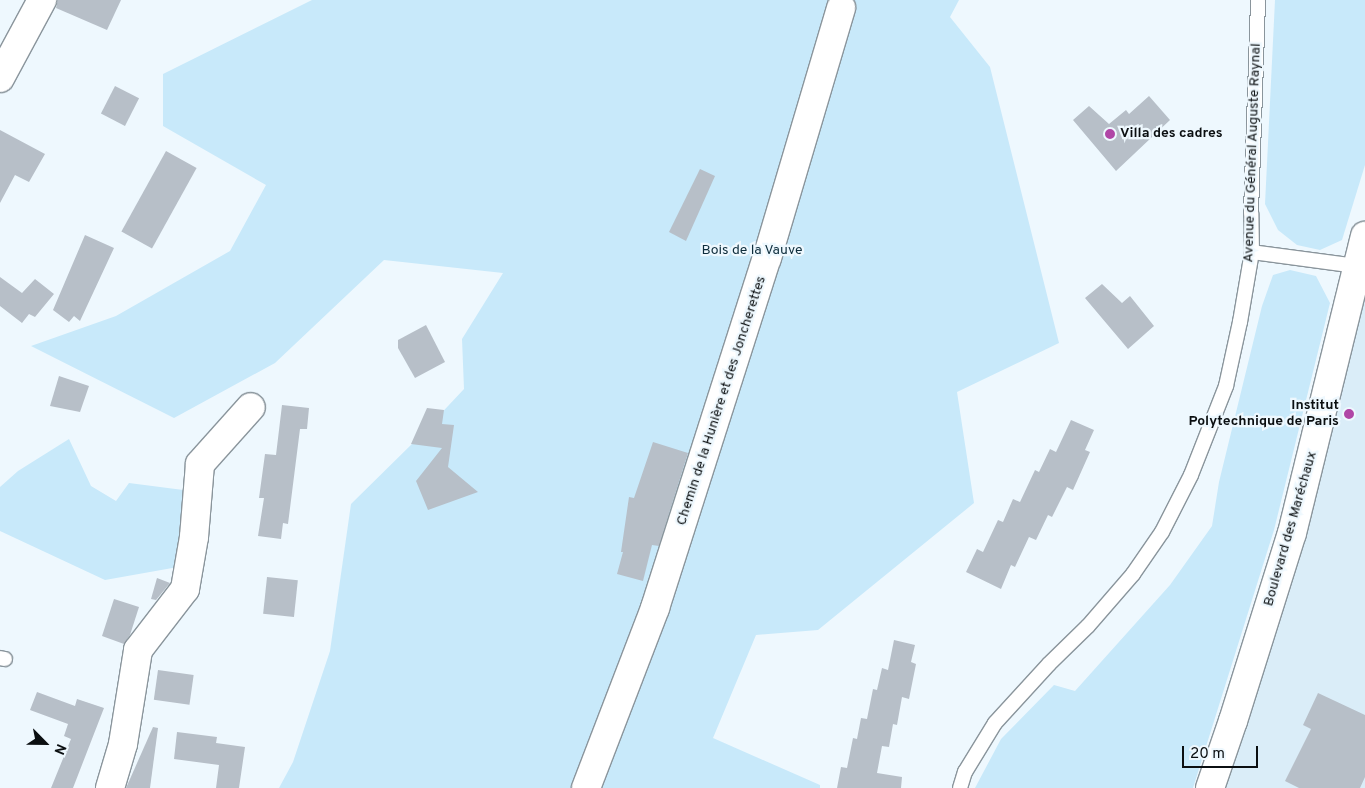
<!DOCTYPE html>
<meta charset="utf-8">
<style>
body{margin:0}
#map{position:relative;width:1365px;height:788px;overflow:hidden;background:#eef8fe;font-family:Overpass,sans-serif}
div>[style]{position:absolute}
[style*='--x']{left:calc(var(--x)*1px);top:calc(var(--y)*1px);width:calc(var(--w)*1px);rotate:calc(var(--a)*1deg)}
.built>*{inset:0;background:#daedf8}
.green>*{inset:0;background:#c8e9fa}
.building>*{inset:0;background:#b7bfc8;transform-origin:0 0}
.roads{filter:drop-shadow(1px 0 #8a959c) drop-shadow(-1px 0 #8a959c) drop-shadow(0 1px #8a959c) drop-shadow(0 -1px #8a959c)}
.lane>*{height:14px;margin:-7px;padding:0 7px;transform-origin:7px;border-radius:7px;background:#fff}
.street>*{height:28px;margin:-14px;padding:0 14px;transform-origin:14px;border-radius:14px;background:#fff}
.dots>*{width:14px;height:14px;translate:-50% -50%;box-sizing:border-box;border:2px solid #eef8fe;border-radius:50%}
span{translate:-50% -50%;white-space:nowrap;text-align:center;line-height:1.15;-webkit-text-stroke:4.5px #eef8fe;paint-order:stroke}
.poi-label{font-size:14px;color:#0b0f11;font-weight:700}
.left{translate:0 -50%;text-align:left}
.right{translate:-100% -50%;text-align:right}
.street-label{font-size:14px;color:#0b0f11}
.park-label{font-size:14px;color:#0e2d3c}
.north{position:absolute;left:20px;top:718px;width:50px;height:50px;-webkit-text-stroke:4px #eef8fe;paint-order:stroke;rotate:113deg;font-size:14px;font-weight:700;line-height:20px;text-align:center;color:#0b0f11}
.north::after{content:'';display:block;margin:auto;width:18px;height:22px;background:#0b0f11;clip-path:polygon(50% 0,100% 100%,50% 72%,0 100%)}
.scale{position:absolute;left:1182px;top:746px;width:76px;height:22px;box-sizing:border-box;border:2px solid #0b0f11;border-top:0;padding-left:6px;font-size:15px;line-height:18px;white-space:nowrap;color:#0b0f11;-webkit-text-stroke:4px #eef8fe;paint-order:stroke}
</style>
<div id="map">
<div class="built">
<div style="clip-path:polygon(1365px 287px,1365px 788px,1224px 788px)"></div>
</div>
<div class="green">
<div style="clip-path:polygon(312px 0,959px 0,950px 17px,990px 67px,1059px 343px,957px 392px,974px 503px,818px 630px,756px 635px,713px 738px,820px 785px,820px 788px,279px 788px,293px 762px,330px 651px,351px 504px,417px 439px,464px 389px,462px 339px,503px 273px,384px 260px,275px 363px,174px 418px,31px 346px,116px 316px,230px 251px,266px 185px,163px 126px,163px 74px)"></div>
<div style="clip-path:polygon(1275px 0,1365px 0,1365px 165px,1342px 240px,1320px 250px,1297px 245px,1278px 230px,1265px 204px)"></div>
<div style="clip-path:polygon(1290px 270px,1316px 276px,1330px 303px,1274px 530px,1193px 788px,975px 788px,1001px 739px,1054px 685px,1075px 691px,1170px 585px,1212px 526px,1219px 482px,1262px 306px,1273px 275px)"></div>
<div style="clip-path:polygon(69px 439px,91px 486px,116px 501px,129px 483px,191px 491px,178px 567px,105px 580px,0 531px,0 487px,18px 471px)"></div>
</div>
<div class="building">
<div style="clip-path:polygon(58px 0,121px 0,107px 30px,56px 8px)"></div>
<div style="left:115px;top:86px;width:27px;height:31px;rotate:27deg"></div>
<div style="clip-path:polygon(1149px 96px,1170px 120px,1116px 171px,1073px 120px,1089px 106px,1109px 124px,1126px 110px,1129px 114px)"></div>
<div style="clip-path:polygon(0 130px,45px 154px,29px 182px,15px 175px,0 203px)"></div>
<div style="left:166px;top:151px;width:35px;height:92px;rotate:29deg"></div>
<div style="clip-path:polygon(700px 169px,715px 176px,686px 241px,669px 232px)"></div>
<div style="clip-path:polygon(85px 235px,114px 248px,80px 321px,74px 316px,69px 322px,53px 310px)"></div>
<div style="clip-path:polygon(0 277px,22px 293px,35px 279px,54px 294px,35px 317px,29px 314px,22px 323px,0 306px)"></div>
<div style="clip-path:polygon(1102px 284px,1122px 303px,1130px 296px,1154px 326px,1128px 349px,1085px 298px)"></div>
<div style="clip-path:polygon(426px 325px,445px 362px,415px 378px,398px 348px,398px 340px)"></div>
<div style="clip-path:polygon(59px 376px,89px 386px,80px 412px,50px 406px)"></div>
<div style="clip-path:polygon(282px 405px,309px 408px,307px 429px,300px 429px,288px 524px,283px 523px,281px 539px,258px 536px,264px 498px,259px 498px,265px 454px,276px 455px)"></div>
<div style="clip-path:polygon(427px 408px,444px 410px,442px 424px,454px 425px,448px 467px,478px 492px,428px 510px,416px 481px,442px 448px,411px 444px)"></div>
<div style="clip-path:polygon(1071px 420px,1094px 430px,1085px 450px,1090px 452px,1073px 490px,1067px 487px,1052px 517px,1048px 515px,1036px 540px,1029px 537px,1015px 567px,1011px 565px,1001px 589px,966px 572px,977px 549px,983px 552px,998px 520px,1003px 522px,1013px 499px,1020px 502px,1035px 470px,1039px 472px,1050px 449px,1056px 452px)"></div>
<div style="clip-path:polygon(653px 442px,688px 453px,659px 546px,652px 545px,643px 581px,617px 574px,623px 552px,621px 552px,629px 497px,634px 498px)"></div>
<div style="left:267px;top:577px;width:31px;height:37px;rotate:6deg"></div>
<div style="clip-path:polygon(157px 578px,170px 583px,156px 600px,151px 599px)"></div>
<div style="clip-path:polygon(114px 599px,139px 607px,130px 635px,124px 644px,102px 636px)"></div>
<div style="clip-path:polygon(894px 640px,915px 645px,911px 662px,916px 664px,909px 699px,902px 697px,897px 725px,893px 724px,889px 747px,882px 746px,877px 773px,902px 777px,901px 788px,837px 788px,841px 767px,847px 768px,853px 738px,857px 739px,861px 718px,867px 719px,873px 689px,877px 690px,882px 668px,888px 670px)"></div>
<div style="left:158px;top:670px;width:36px;height:30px;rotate:8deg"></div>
<div style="clip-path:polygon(37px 692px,75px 706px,77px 699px,104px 708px,73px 788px,51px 788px,71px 739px,64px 736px,68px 724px,30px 710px)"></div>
<div style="clip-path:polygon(1318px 693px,1365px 715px,1365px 777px,1360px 788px,1299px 788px,1285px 781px,1311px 729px,1303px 725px)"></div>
<div style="clip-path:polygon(153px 727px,158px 728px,150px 788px,126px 788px)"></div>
<div style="clip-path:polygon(177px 732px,217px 737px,216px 743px,245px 747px,239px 788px,216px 788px,219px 765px,174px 759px)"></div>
</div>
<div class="roads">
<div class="lane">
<div style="--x:1252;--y:252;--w:106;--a:7.6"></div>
<div style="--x:0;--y:658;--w:5;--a:11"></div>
<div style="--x:960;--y:788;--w:17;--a:-73"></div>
<div style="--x:965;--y:772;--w:57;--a:-58.5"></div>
<div style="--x:995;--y:723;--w:80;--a:-47.5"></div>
<div style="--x:1049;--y:664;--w:54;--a:-44.3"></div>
<div style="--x:1088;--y:626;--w:69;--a:-49.1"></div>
<div style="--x:1133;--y:574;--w:51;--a:-55.4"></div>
<div style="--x:1162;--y:532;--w:64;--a:-63"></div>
<div style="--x:1191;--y:475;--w:96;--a:-68.5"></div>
<div style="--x:1226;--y:386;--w:66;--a:-77.7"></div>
<div style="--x:1240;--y:322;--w:71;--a:-80.3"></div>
<div style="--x:1252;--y:252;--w:39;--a:-91"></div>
<div style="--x:1251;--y:213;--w:213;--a:-88.1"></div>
</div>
<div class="street">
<div style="--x:0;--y:78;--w:89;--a:-61.7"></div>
<div style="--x:110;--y:788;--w:46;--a:-73.5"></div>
<div style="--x:123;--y:744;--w:95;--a:-80.9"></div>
<div style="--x:138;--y:650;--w:77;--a:-52.4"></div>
<div style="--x:185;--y:589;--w:53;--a:-80.2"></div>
<div style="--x:194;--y:537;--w:73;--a:-85.3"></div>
<div style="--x:200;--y:464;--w:76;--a:-48.2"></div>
<div style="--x:586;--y:788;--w:193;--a:-69"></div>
<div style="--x:655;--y:608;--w:367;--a:-72.3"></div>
<div style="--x:767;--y:258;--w:261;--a:-73.5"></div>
<div style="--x:1210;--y:788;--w:71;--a:-71.1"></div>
<div style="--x:1233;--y:721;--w:197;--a:-72.6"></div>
<div style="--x:1292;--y:533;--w:306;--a:-76.2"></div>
</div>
</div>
<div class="dots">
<div style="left:1110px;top:134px;background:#b046a6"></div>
<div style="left:1349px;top:414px;background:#b046a6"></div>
</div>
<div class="poi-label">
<span class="left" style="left:1120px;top:134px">Villa des cadres</span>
<span class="right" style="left:1339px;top:414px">Institut<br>Polytechnique de Paris</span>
</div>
<div class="street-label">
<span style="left:1253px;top:153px;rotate:-88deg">Avenue du Général Auguste Raynal</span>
<span style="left:722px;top:401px;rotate:-72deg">Chemin de la Hunière et des Joncherettes</span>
<span style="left:1291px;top:529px;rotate:-74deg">Boulevard des Maréchaux</span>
</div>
<div class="park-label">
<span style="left:752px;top:251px">Bois de la Vauve</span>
</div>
<div class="north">N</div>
<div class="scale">20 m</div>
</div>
